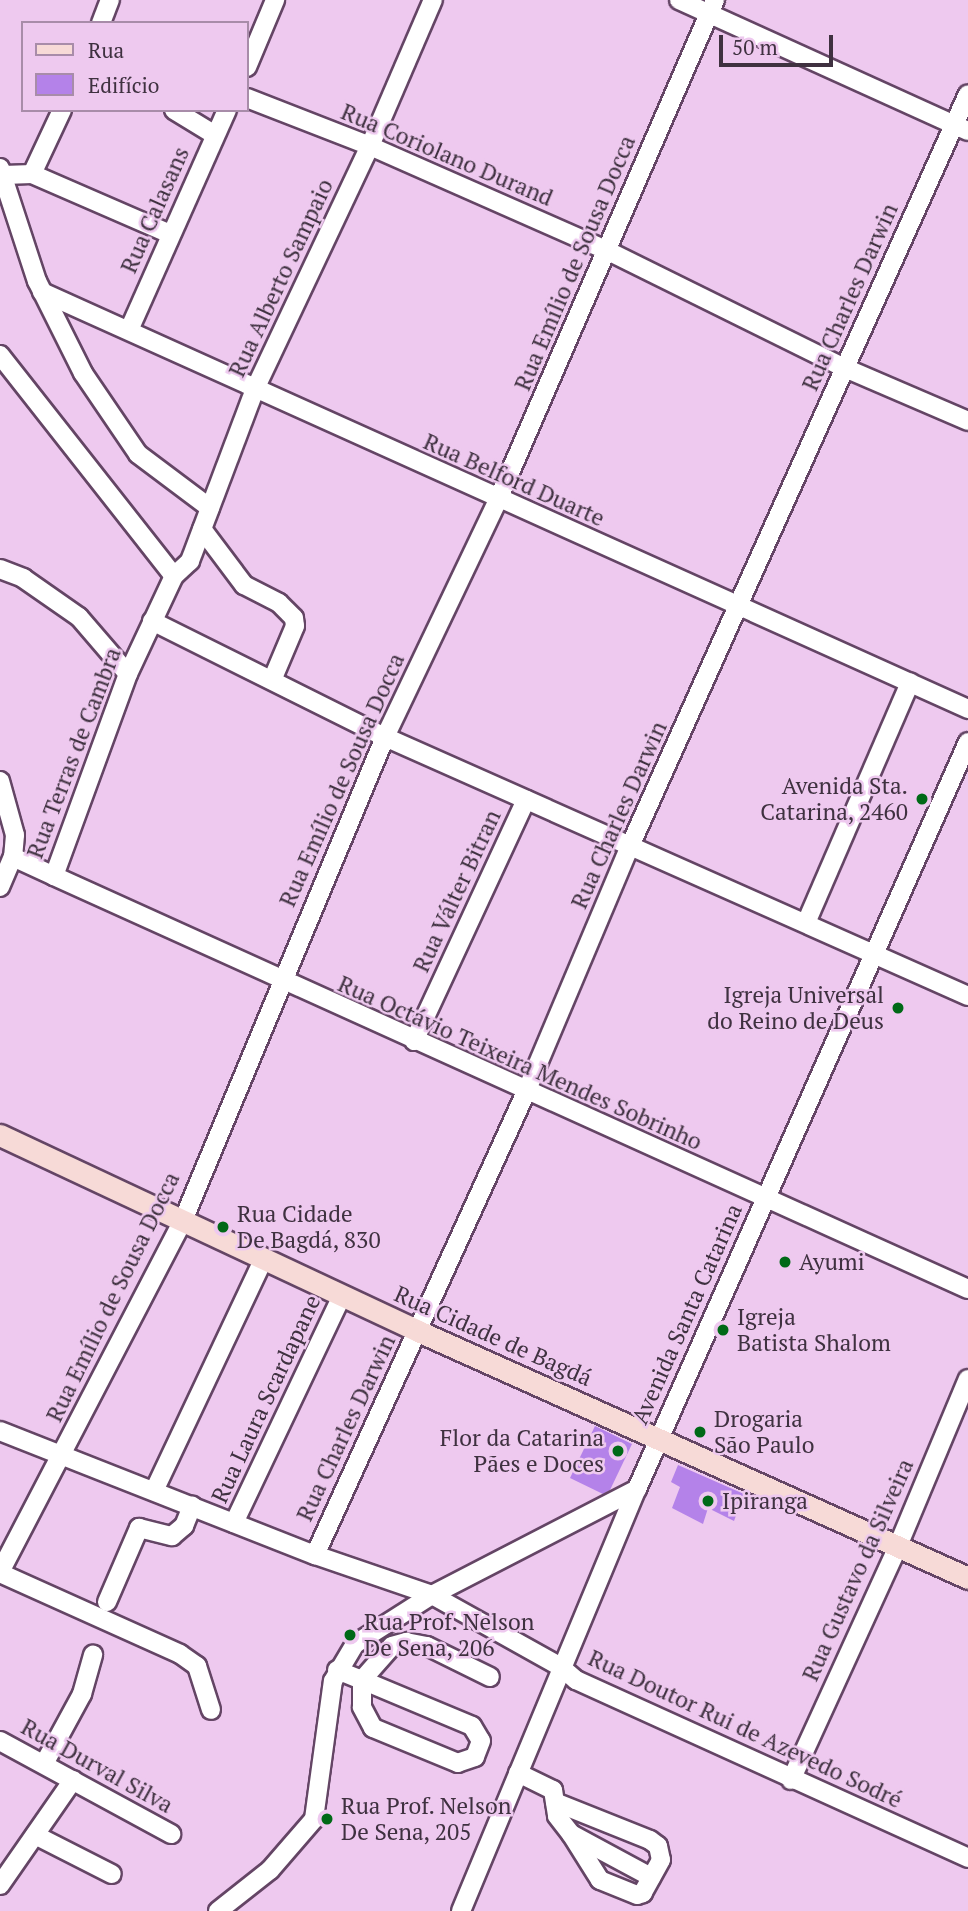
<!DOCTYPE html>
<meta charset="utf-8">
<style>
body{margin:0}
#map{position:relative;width:968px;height:1911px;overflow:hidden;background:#eec9ef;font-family:"PT Serif",serif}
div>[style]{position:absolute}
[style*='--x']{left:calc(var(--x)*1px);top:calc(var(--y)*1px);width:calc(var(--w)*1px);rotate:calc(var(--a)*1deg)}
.building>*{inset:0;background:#b482e9}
.roads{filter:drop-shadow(2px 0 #644565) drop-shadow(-2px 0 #644565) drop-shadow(0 2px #644565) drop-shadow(0 -2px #644565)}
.minor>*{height:18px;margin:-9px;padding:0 9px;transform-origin:9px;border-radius:9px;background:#fff}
.major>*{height:21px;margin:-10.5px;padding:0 10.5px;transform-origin:10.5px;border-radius:10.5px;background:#f7dad7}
.dots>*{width:19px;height:19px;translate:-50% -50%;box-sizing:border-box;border:4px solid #eec9ef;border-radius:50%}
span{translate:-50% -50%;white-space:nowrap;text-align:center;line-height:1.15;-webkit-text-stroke:5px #eec9ef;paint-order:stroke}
.street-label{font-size:23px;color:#3f3140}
.poi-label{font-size:23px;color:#3f3140}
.right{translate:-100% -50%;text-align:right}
.left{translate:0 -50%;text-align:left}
.legend{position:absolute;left:21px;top:21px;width:228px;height:91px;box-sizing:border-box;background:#eec9ef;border:2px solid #a88ca9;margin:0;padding:9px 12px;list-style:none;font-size:21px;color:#3f3140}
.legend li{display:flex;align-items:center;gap:14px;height:35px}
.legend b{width:35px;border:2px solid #a88ca9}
.scale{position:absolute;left:719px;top:35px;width:114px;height:32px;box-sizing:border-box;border:4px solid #3f3140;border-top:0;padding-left:9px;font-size:21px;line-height:24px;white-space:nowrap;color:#3f3140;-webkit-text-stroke:5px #eec9ef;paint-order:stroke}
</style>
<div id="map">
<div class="building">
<div style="clip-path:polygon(595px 1426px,632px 1444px,610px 1490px,603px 1494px,570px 1478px)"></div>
<div style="clip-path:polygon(678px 1465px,744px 1494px,734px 1521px,708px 1508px,703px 1524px,672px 1508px,680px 1487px,671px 1482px)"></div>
</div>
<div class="roads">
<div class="minor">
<div style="--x:679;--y:0;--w:317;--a:24.4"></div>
<div style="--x:101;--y:23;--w:25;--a:-69"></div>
<div style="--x:247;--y:67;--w:73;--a:-67.3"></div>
<div style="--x:247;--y:98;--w:132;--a:21.3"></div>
<div style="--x:370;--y:146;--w:260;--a:23.8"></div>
<div style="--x:608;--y:251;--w:264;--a:26.3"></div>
<div style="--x:845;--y:368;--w:134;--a:23.3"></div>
<div style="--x:174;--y:110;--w:48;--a:31.4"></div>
<div style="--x:0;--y:168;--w:119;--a:71.9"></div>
<div style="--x:37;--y:281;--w:103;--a:63.4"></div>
<div style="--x:83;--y:373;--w:98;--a:55.8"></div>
<div style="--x:138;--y:454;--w:90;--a:36.9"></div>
<div style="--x:32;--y:174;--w:150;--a:23.5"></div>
<div style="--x:4;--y:175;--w:28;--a:-2"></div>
<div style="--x:32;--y:174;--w:71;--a:-64.9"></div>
<div style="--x:42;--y:292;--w:1016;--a:24.24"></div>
<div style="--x:129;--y:330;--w:241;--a:-66"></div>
<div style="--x:0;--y:355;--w:281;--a:51.8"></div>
<div style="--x:202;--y:529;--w:70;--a:53.1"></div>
<div style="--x:244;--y:585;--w:39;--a:27"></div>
<div style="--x:279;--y:603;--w:21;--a:45"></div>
<div style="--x:294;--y:618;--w:8;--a:83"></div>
<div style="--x:295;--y:626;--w:56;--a:112.9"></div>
<div style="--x:0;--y:569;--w:25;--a:21"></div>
<div style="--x:23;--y:578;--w:68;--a:34.9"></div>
<div style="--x:79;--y:617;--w:75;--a:49.3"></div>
<div style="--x:152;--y:621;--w:260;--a:26.5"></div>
<div style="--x:385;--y:737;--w:638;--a:23.95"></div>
<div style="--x:0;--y:781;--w:56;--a:74.5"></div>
<div style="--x:15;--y:835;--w:22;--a:95"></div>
<div style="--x:54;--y:876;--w:1003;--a:24.32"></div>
<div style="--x:0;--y:887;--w:33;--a:-67"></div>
<div style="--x:13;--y:857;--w:45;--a:24.9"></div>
<div style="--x:54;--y:876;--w:215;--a:-69.9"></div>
<div style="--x:128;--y:674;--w:108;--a:-64.9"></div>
<div style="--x:174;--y:576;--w:22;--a:-43"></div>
<div style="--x:190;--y:561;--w:184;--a:-69.3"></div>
<div style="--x:255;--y:389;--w:269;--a:-64.7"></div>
<div style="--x:370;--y:146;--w:159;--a:-66.7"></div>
<div style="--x:806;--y:923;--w:262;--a:-66.6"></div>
<div style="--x:414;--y:1041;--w:266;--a:-65.1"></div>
<div style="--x:0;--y:1431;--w:339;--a:21.5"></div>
<div style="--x:315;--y:1555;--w:124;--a:18.9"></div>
<div style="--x:432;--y:1595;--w:148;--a:29.2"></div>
<div style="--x:561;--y:1667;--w:20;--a:41"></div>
<div style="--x:576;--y:1680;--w:431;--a:24.4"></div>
<div style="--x:154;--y:1491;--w:255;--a:-64.7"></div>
<div style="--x:234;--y:1523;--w:251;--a:-64.6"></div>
<div style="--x:315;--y:1555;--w:509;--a:-65.5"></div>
<div style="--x:526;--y:1092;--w:267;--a:-67.1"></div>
<div style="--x:630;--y:846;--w:824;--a:-65.8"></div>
<div style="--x:0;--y:1572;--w:394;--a:-62.5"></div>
<div style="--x:182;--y:1223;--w:527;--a:-67.33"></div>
<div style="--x:385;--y:737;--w:263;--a:-64.5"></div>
<div style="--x:498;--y:500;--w:545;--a:-66.54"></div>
<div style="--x:0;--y:1573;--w:197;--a:24.2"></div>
<div style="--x:180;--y:1654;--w:21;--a:35"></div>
<div style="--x:197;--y:1666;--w:46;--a:72.3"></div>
<div style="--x:107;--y:1602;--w:81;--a:-66.6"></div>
<div style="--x:139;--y:1528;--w:34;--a:14"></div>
<div style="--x:172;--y:1536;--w:16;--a:-40"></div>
<div style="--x:184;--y:1526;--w:22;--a:-68"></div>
<div style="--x:337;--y:1670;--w:27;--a:22"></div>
<div style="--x:362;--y:1680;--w:119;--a:22.7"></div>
<div style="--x:472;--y:1726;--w:17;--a:59"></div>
<div style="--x:481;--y:1741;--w:17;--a:111"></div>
<div style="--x:475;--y:1757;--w:18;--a:161"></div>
<div style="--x:458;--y:1763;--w:92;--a:-157.6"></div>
<div style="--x:373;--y:1728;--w:24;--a:-118"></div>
<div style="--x:362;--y:1707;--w:27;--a:-90"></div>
<div style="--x:362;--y:1680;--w:45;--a:-48.6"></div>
<div style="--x:392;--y:1646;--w:15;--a:-16"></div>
<div style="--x:406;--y:1642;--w:21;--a:11"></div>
<div style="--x:427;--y:1646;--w:70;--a:26.2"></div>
<div style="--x:0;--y:1741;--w:195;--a:28.5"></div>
<div style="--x:44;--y:1764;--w:80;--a:-61.5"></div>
<div style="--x:82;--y:1694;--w:41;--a:-74.2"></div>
<div style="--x:518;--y:1773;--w:39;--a:26"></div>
<div style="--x:553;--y:1790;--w:26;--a:81"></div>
<div style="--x:557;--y:1816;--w:23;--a:52"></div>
<div style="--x:571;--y:1834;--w:91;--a:28.3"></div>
<div style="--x:791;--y:1780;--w:257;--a:-65.4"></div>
<div style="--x:898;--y:1546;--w:181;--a:-67.3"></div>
<div style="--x:555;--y:1802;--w:102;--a:21.8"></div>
<div style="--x:650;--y:1840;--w:10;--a:37"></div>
<div style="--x:658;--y:1846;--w:14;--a:78"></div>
<div style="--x:661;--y:1860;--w:38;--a:119"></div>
<div style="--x:643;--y:1893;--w:6;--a:162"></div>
<div style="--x:637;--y:1895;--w:40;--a:-158"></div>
<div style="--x:600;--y:1880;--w:54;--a:-122.2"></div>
<div style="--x:35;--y:1835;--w:86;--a:26.9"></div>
<div style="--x:0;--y:1885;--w:128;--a:-55.2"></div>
<div style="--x:218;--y:1911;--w:66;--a:-38.3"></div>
<div style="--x:270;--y:1870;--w:67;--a:-49.2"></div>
<div style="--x:314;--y:1819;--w:139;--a:-82.2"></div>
<div style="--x:333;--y:1681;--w:43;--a:-59.3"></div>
<div style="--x:355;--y:1644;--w:91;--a:-32.5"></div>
<div style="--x:432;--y:1595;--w:231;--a:-27.3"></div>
<div style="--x:461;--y:1911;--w:457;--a:-67.4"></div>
<div style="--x:637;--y:1489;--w:817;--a:-66.1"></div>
</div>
<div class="major">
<div style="--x:0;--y:1135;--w:462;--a:25.1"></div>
<div style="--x:418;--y:1331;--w:603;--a:24.18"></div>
</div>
</div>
<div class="dots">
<div style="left:922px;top:799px;background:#006917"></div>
<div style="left:898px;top:1008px;background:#006917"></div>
<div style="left:223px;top:1227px;background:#006917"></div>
<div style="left:785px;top:1262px;background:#006917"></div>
<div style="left:723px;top:1330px;background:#006917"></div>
<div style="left:700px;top:1432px;background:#006917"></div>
<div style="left:618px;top:1451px;background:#006917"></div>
<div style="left:708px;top:1501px;background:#006917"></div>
<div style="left:350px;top:1635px;background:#006917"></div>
<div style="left:327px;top:1819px;background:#006917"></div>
</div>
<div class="street-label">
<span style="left:447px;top:155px;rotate:23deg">Rua Coriolano Durand</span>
<span style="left:155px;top:210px;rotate:-66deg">Rua Calasans</span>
<span style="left:575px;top:263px;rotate:-67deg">Rua Emílio de Sousa Docca</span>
<span style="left:281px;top:278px;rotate:-65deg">Rua Alberto Sampaio</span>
<span style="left:850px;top:297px;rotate:-66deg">Rua Charles Darwin</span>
<span style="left:514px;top:480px;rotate:24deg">Rua Belford Duarte</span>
<span style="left:74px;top:753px;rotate:-69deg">Rua Terras de Cambra</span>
<span style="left:342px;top:780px;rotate:-66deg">Rua Emílio de Sousa Docca</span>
<span style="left:619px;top:815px;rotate:-66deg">Rua Charles Darwin</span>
<span style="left:457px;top:891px;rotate:-65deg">Rua Válter Bitran</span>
<span style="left:520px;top:1063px;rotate:24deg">Rua Octávio Teixeira Mendes Sobrinho</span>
<span style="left:113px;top:1297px;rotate:-64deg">Rua Emílio de Sousa Docca</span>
<span style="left:687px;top:1314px;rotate:-66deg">Avenida Santa Catarina</span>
<span style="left:493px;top:1336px;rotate:24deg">Rua Cidade de Bagdá</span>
<span style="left:266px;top:1399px;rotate:-65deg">Rua Laura Scardapane</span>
<span style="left:346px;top:1428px;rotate:-65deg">Rua Charles Darwin</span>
<span style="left:858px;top:1570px;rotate:-66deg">Rua Gustavo da Silveira</span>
<span style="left:745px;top:1729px;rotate:25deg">Rua Doutor Rui de Azevedo Sodré</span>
<span style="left:97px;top:1766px;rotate:29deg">Rua Durval Silva</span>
</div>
<div class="poi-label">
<span class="right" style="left:908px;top:799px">Avenida Sta.<br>Catarina, 2460</span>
<span class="right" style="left:884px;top:1008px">Igreja Universal<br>do Reino de Deus</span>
<span class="left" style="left:237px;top:1227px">Rua Cidade<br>De Bagdá, 830</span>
<span class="left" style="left:799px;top:1262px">Ayumi</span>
<span class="left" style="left:737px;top:1330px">Igreja<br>Batista Shalom</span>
<span class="left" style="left:714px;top:1432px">Drogaria<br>São Paulo</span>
<span class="right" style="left:604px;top:1451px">Flor da Catarina<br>Pães e Doces</span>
<span class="left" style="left:722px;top:1501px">Ipiranga</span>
<span class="left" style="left:364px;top:1635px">Rua Prof. Nelson<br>De Sena, 206</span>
<span class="left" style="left:341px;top:1819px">Rua Prof. Nelson<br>De Sena, 205</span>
</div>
<ul class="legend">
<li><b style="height:9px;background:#f7dad7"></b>Rua</li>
<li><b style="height:19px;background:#b482e9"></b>Edifício</li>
</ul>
<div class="scale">50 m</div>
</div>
